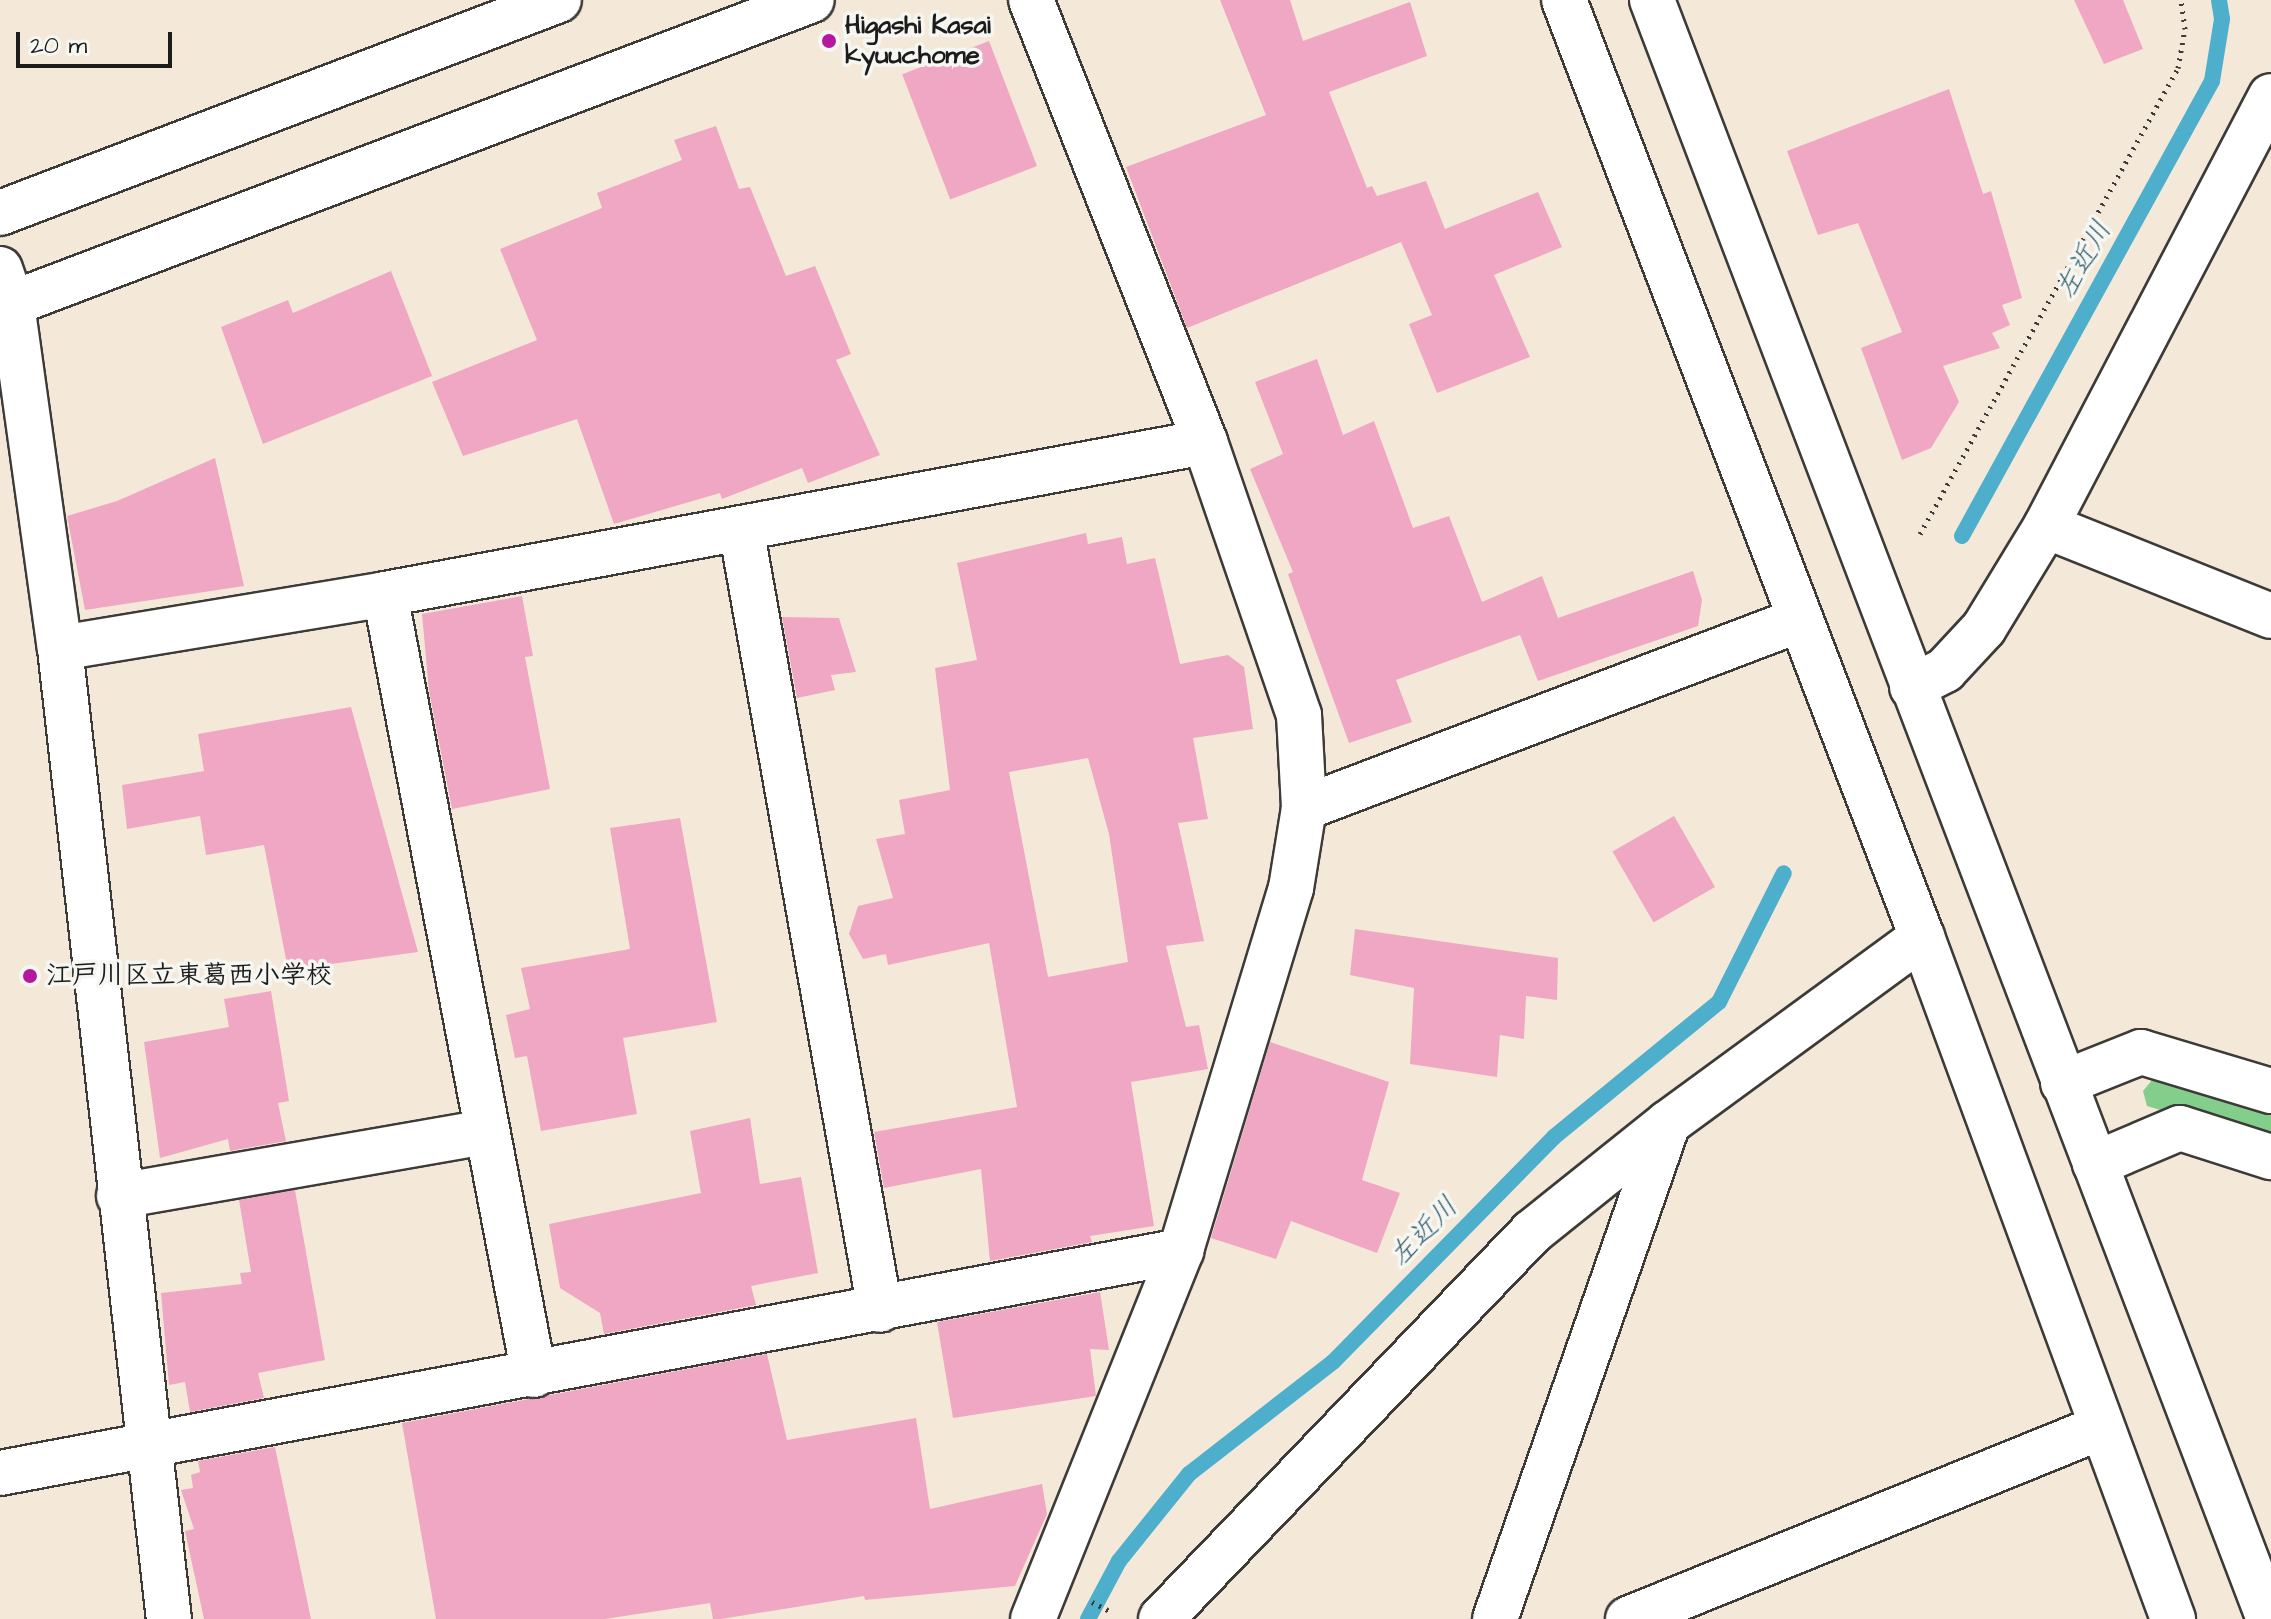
<!DOCTYPE html>
<meta charset="utf-8">
<style>
body{margin:0}
#map{position:relative;width:2271px;height:1619px;overflow:hidden;background:#f4e9d9;font-family:"Architects Daughter","Klee One",sans-serif}
div>[style]{position:absolute}
[style*='--x']{left:calc(var(--x)*1px);top:calc(var(--y)*1px);width:calc(var(--w)*1px);rotate:calc(var(--a)*1deg)}
.green>*{inset:0;background:#84ce8b}
.stream>*{height:16px;margin:-8px;padding:0 8px;transform-origin:8px;border-radius:8px;background:#4eafcd}
.building>*{inset:0;background:#f0a7c4;transform-origin:0 0}
.path>*{height:5px;margin-top:-2.5px;transform-origin:0;background:repeating-linear-gradient(90deg,#3c3b38 0 2px,transparent 0 8px)}
.roads{filter:drop-shadow(2px 0 #3c3b38) drop-shadow(-2px 0 #3c3b38) drop-shadow(0 2px #3c3b38) drop-shadow(0 -2px #3c3b38)}
.minor>*{height:44px;margin:-22px;padding:0 22px;transform-origin:22px;border-radius:22px;background:#fff}
.dots>*{width:22px;height:22px;translate:-50% -50%;box-sizing:border-box;border:4px solid #f6f6f2;border-radius:50%}
span{translate:-50% -50%;white-space:nowrap;text-align:center;line-height:1.15;-webkit-text-stroke:7px #f6f6f2;paint-order:stroke}
.poi-label{font-size:26px;color:#1c1c1c;font-weight:700}
.left{translate:0 -50%;text-align:left}
.water-label{font-size:28px;color:#325e6c;font-style:italic}
.scale{position:absolute;left:16px;top:32px;width:156px;height:36px;box-sizing:border-box;border:4px solid #1c1c1c;border-top:0;padding-left:10px;font-size:24px;line-height:28px;white-space:nowrap;color:#1c1c1c;-webkit-text-stroke:6px #f6f6f2;paint-order:stroke}
</style>
<div id="map">
<div class="green">
<div style="clip-path:polygon(2153px 1079px,2271px 1115px,2271px 1143px,2147px 1106px,2143px 1091px)"></div>
</div>
<div class="stream">
<div style="--x:1962;--y:536;--w:519;--a:-61.21"></div>
<div style="--x:2212;--y:81;--w:63;--a:-80.8"></div>
<div style="--x:2222;--y:19;--w:19;--a:-99"></div>
<div style="--x:1088;--y:1619;--w:66;--a:-61.9"></div>
<div style="--x:1119;--y:1561;--w:112;--a:-51.2"></div>
<div style="--x:1189;--y:1474;--w:182;--a:-37.9"></div>
<div style="--x:1333;--y:1362;--w:315;--a:-45.5"></div>
<div style="--x:1554;--y:1137;--w:213;--a:-39.3"></div>
<div style="--x:1719;--y:1002;--w:144;--a:-63.3"></div>
</div>
<div class="building">
<div style="clip-path:polygon(1220px 0,1290px 0,1303px 41px,1410px 2px,1427px 56px,1329px 92px,1367px 188px,1372px 186px,1377px 196px,1426px 181px,1445px 229px,1538px 192px,1562px 247px,1494px 275px,1530px 357px,1437px 393px,1409px 324px,1432px 315px,1401px 242px,1187px 328px,1126px 167px,1266px 115px)"></div>
<div style="clip-path:polygon(2074px 0,2123px 0,2143px 49px,2104px 64px)"></div>
<div style="left:989px;top:41px;width:134px;height:93px;rotate:69deg"></div>
<div style="clip-path:polygon(1949px 89px,1983px 194px,1991px 191px,2022px 298px,2002px 305px,2010px 325px,1992px 333px,2000px 348px,1943px 366px,1959px 402px,1931px 448px,1902px 460px,1861px 348px,1902px 332px,1858px 223px,1818px 235px,1787px 151px)"></div>
<div style="clip-path:polygon(716px 126px,739px 189px,750px 187px,786px 276px,815px 266px,851px 354px,836px 360px,880px 455px,808px 483px,802px 468px,722px 499px,720px 493px,614px 524px,577px 419px,463px 456px,432px 382px,537px 340px,500px 249px,602px 208px,597px 193px,682px 160px,674px 140px)"></div>
<div style="clip-path:polygon(391px 271px,432px 376px,263px 444px,221px 327px,288px 300px,293px 313px)"></div>
<div style="clip-path:polygon(1317px 359px,1343px 435px,1374px 421px,1413px 528px,1449px 516px,1482px 602px,1542px 576px,1558px 618px,1693px 571px,1702px 600px,1698px 626px,1538px 681px,1520px 635px,1396px 680px,1412px 722px,1349px 743px,1288px 574px,1293px 572px,1250px 469px,1283px 454px,1255px 382px)"></div>
<div style="clip-path:polygon(215px 458px,244px 586px,85px 610px,67px 516px,117px 501px)"></div>
<div style="clip-path:polygon(evenodd,1086px 533px,1088px 544px,1122px 537px,1127px 564px,1155px 558px,1180px 664px,1228px 655px,1244px 667px,1253px 729px,1193px 738px,1208px 819px,1178px 823px,1204px 941px,1166px 946px,1186px 1027px,1199px 1025px,1208px 1069px,1131px 1082px,1154px 1226px,1090px 1236px,1092px 1242px,990px 1261px,981px 1169px,884px 1188px,874px 1132px,1017px 1107px,989px 943px,888px 965px,886px 954px,863px 959px,849px 934px,858px 906px,893px 898px,876px 839px,905px 834px,899px 800px,950px 790px,935px 668px,977px 660px,957px 563px,1086px 533px,1088px 758px,1109px 834px,1128px 962px,1048px 977px,1009px 772px,1088px 758px)"></div>
<div style="clip-path:polygon(522px 596px,533px 656px,525px 657px,550px 789px,452px 809px,429px 691px,422px 614px)"></div>
<div style="clip-path:polygon(782px 617px,839px 618px,856px 672px,831px 675px,835px 690px,797px 698px)"></div>
<div style="clip-path:polygon(351px 707px,418px 952px,288px 970px,264px 845px,206px 855px,200px 816px,127px 829px,122px 785px,204px 771px,198px 734px)"></div>
<div style="left:1674px;top:816px;width:82px;height:71px;rotate:60deg"></div>
<div style="clip-path:polygon(680px 818px,717px 1022px,623px 1038px,637px 1114px,541px 1131px,527px 1056px,515px 1058px,506px 1015px,530px 1009px,521px 968px,630px 949px,610px 828px)"></div>
<div style="clip-path:polygon(1355px 929px,1558px 958px,1557px 1000px,1526px 996px,1524px 1039px,1500px 1035px,1497px 1077px,1410px 1064px,1414px 988px,1350px 975px)"></div>
<div style="clip-path:polygon(271px 991px,289px 1101px,278px 1103px,286px 1141px,230px 1151px,228px 1139px,160px 1158px,144px 1042px,229px 1027px,224px 999px)"></div>
<div style="clip-path:polygon(1270px 1042px,1389px 1082px,1362px 1180px,1400px 1193px,1377px 1253px,1291px 1221px,1276px 1259px,1211px 1238px)"></div>
<div style="clip-path:polygon(750px 1118px,760px 1184px,801px 1177px,818px 1273px,751px 1286px,756px 1305px,604px 1334px,600px 1313px,560px 1288px,549px 1224px,701px 1193px,690px 1131px)"></div>
<div style="clip-path:polygon(295px 1190px,325px 1360px,258px 1373px,264px 1398px,190px 1412px,185px 1382px,169px 1385px,161px 1293px,242px 1284px,240px 1273px,251px 1272px,239px 1200px)"></div>
<div style="clip-path:polygon(1100px 1292px,1109px 1350px,1090px 1349px,1096px 1396px,953px 1418px,937px 1322px)"></div>
<div style="clip-path:polygon(767px 1354px,787px 1440px,916px 1418px,930px 1509px,1042px 1484px,1047px 1514px,1015px 1586px,865px 1600px,864px 1596px,721px 1619px,713px 1619px,710px 1603px,605px 1619px,436px 1619px,402px 1423px)"></div>
<div style="clip-path:polygon(275px 1447px,311px 1619px,204px 1619px,185px 1531px,194px 1529px,181px 1490px,193px 1488px,191px 1475px,200px 1472px,198px 1461px)"></div>
</div>
<div class="path">
<div style="--x:1920;--y:534;--w:533;--a:-61.03"></div>
<div style="--x:2178;--y:68;--w:40;--a:-80"></div>
<div style="--x:2185;--y:29;--w:29;--a:-98"></div>
<div style="--x:1092;--y:1602;--w:22;--a:27"></div>
</div>
<div class="roads">
<div class="minor">
<div style="--x:1031;--y:0;--w:475;--a:68.5"></div>
<div style="--x:1205;--y:442;--w:289;--a:71"></div>
<div style="--x:1299;--y:715;--w:93;--a:86.9"></div>
<div style="--x:1304;--y:808;--w:81;--a:99.2"></div>
<div style="--x:1291;--y:888;--w:379;--a:106.9"></div>
<div style="--x:1181;--y:1251;--w:397;--a:111.9"></div>
<div style="--x:1564;--y:0;--w:1003;--a:69.09"></div>
<div style="--x:1922;--y:937;--w:727;--a:69.79"></div>
<div style="--x:1652;--y:0;--w:1733;--a:69.14"></div>
<div style="--x:0;--y:213;--w:598;--a:-20.86"></div>
<div style="--x:0;--y:269;--w:37;--a:71"></div>
<div style="--x:12;--y:304;--w:347;--a:82.1"></div>
<div style="--x:60;--y:648;--w:977;--a:83.6"></div>
<div style="--x:0;--y:308;--w:868;--a:-20.77"></div>
<div style="--x:2046;--y:526;--w:242;--a:21.8"></div>
<div style="--x:741;--y:528;--w:794;--a:79.92"></div>
<div style="--x:385;--y:594;--w:795;--a:79.2"></div>
<div style="--x:60;--y:648;--w:329;--a:-9.4"></div>
<div style="--x:385;--y:594;--w:834;--a:-10.5"></div>
<div style="--x:1912;--y:687;--w:37;--a:-27"></div>
<div style="--x:1945;--y:670;--w:57;--a:-47.1"></div>
<div style="--x:1984;--y:628;--w:119;--a:-58.7"></div>
<div style="--x:2046;--y:526;--w:485;--a:-62.4"></div>
<div style="--x:1304;--y:808;--w:529;--a:-20.8"></div>
<div style="--x:2063;--y:1083;--w:84;--a:-21.7"></div>
<div style="--x:2141;--y:1052;--w:136;--a:16.7"></div>
<div style="--x:2095;--y:1164;--w:92;--a:-23"></div>
<div style="--x:2180;--y:1128;--w:96;--a:17.7"></div>
<div style="--x:119;--y:1196;--w:371;--a:-9.9"></div>
<div style="--x:0;--y:1473;--w:1202;--a:-10.65"></div>
<div style="--x:1161;--y:1619;--w:536;--a:-46.21"></div>
<div style="--x:1532;--y:1232;--w:174;--a:-38.7"></div>
<div style="--x:1668;--y:1123;--w:315;--a:-36.2"></div>
<div style="--x:1495;--y:1619;--w:525;--a:-70.77"></div>
<div style="--x:1628;--y:1619;--w:508;--a:-22.07"></div>
</div>
</div>
<div class="dots">
<div style="left:829px;top:41px;background:#b5179e"></div>
<div style="left:30px;top:976px;background:#b5179e"></div>
</div>
<div class="poi-label">
<span class="left" style="left:845px;top:41px">Higashi Kasai<br>kyuuchome</span>
<span class="left" style="left:46px;top:976px">江戸川区立東葛西小学校</span>
</div>
<div class="water-label">
<span style="left:2084px;top:260px;rotate:-61deg">左近川</span>
<span style="left:1424px;top:1232px;rotate:-46deg">左近川</span>
</div>
<div class="scale">20 m</div>
</div>
